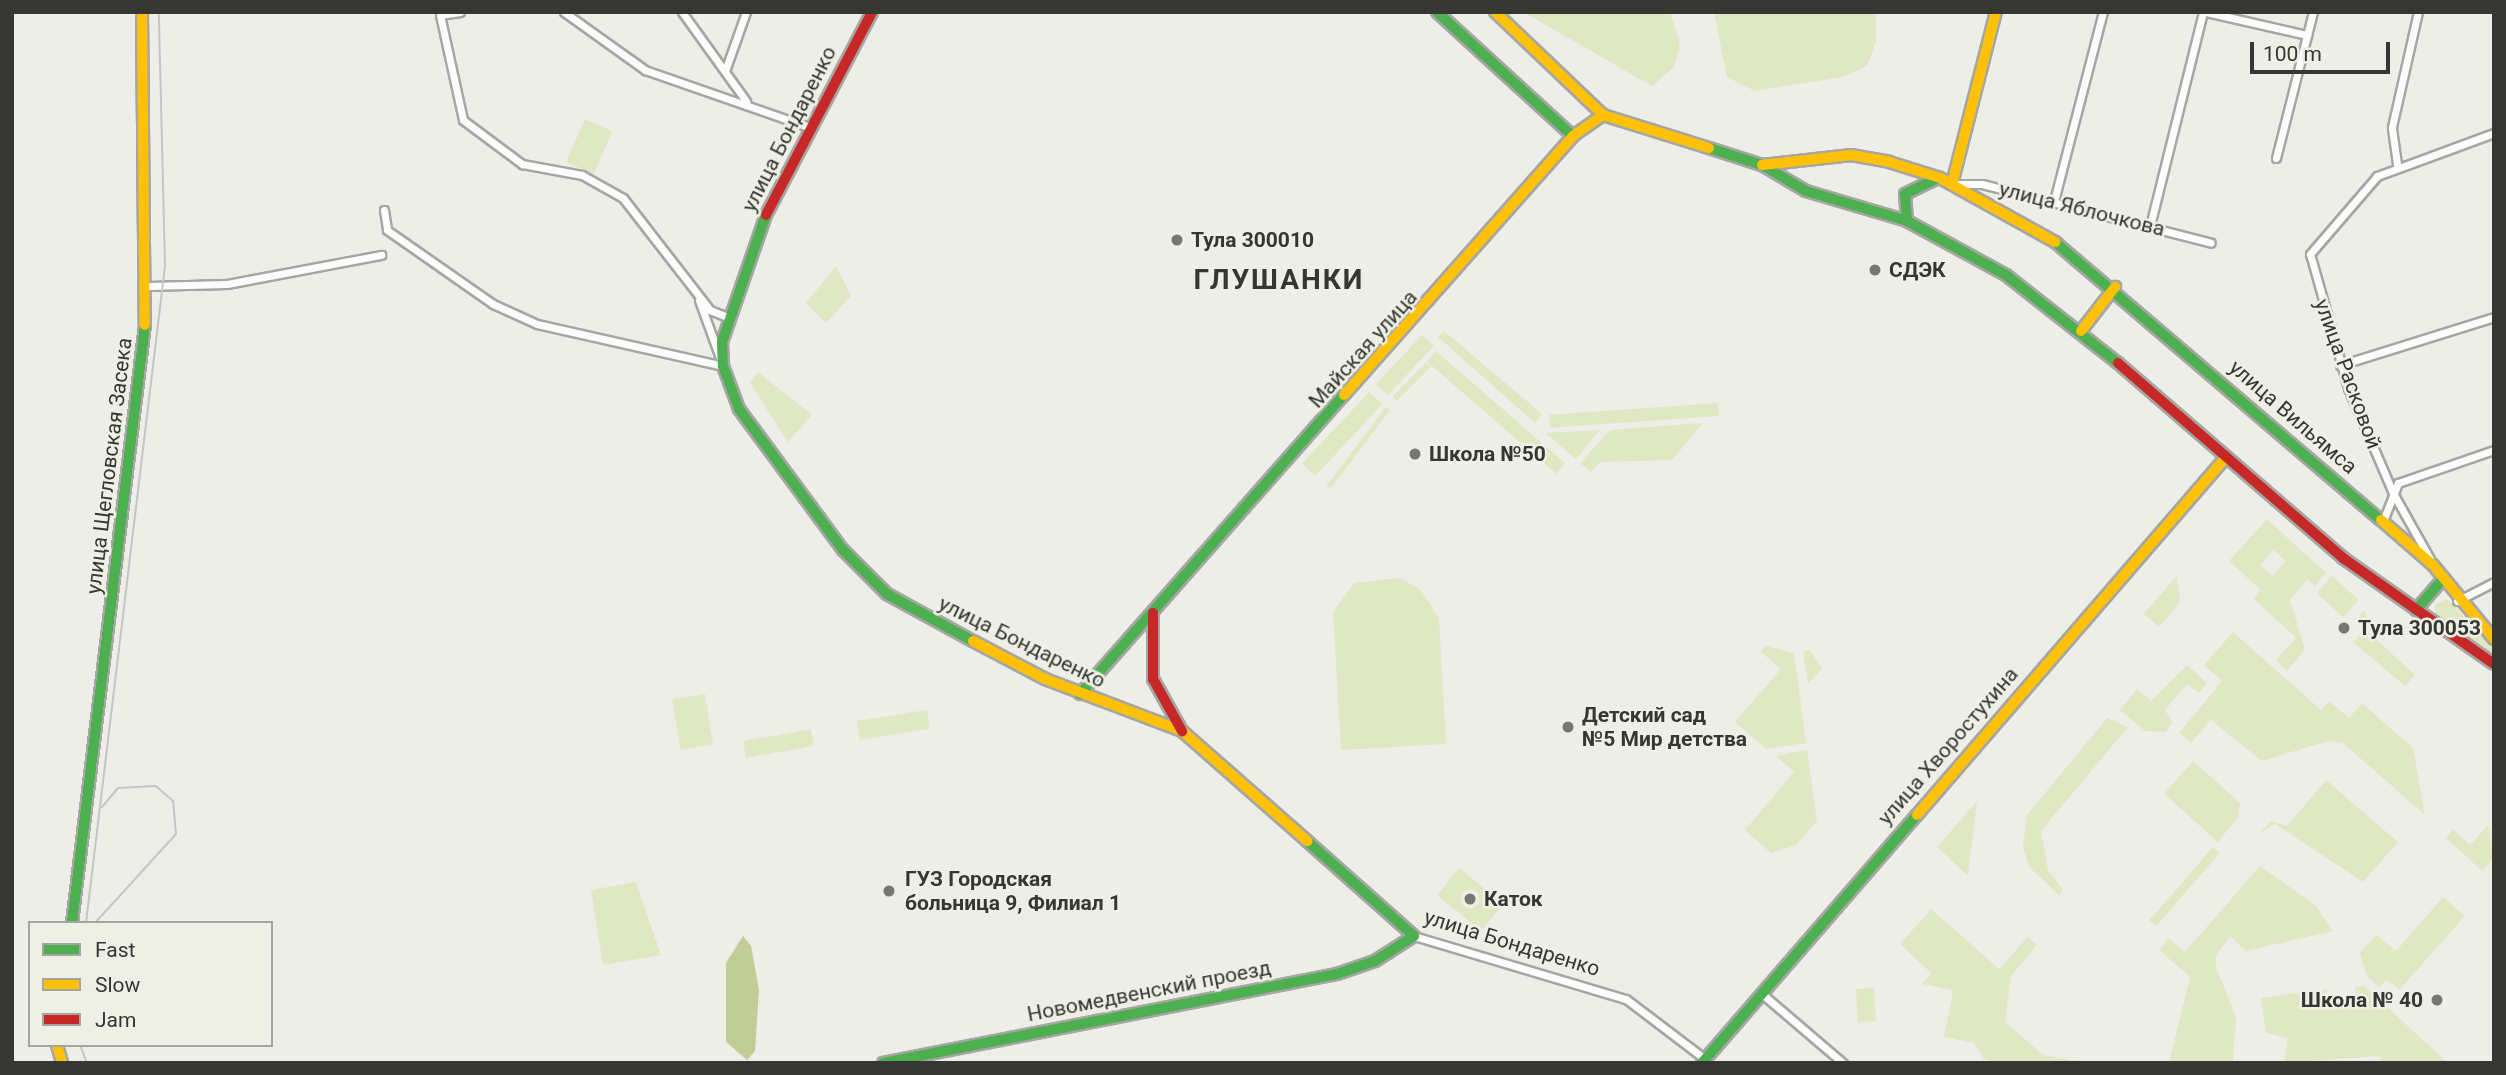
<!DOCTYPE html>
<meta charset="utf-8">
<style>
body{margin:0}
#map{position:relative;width:2506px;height:1075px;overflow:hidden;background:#edeee8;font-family:Roboto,sans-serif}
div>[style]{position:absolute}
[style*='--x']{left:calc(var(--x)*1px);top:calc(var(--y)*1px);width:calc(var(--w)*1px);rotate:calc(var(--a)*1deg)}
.green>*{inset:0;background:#dfe8c2;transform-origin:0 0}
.water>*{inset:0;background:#c2cc97}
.roads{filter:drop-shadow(2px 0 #a6a6a2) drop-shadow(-2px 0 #a6a6a2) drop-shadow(0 2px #a6a6a2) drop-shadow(0 -2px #a6a6a2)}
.street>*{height:7px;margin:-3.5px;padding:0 3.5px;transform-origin:3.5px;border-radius:3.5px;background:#fcfcfc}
.fast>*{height:10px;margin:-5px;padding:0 5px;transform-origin:5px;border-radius:5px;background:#4caf50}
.slow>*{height:10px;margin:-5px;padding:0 5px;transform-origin:5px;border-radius:5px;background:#ffc107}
.jam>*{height:10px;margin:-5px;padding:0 5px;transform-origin:5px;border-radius:5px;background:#c62828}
.tram>*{height:2px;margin:-1px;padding:0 1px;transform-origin:1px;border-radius:1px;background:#c5c5c4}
.dots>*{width:19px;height:19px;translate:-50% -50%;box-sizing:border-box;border:4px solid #eef0e6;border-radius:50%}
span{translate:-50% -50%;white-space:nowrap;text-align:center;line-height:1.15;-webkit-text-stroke:5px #eef0e6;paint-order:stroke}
.street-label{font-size:21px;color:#363733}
.poi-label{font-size:21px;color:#363733;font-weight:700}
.left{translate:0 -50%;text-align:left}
.right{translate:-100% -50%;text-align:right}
.district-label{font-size:28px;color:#363733;font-weight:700;letter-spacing:2px}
.frame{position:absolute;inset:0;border:14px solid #363733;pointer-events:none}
.legend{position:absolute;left:28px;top:921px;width:245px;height:126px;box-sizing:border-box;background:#eef0e6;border:2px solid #a4a69e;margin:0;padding:9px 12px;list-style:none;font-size:21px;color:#363733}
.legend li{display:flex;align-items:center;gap:14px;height:35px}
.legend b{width:35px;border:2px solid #a4a69e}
.scale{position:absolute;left:2250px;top:42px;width:140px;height:32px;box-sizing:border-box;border:4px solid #363733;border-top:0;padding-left:9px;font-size:21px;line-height:24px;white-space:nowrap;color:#363733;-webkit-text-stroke:5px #eef0e6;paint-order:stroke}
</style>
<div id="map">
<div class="green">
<div style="clip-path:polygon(1523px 12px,1670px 12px,1680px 44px,1674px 67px,1652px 86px)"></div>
<div style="clip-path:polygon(1714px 12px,1876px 12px,1876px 42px,1867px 66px,1843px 77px,1755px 91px,1727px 77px)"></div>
<div style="left:585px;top:119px;width:30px;height:47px;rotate:24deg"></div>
<div style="clip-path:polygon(836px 266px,851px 296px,826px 323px,806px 303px)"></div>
<div style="clip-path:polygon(1444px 331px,1542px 414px,1535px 423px,1438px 337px)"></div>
<div style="left:1422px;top:335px;width:16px;height:67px;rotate:43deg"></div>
<div style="left:1436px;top:351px;width:171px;height:14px;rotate:41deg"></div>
<div style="left:1426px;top:363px;width:6px;height:47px;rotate:45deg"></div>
<div style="clip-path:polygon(758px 372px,812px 415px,788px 442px,750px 383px)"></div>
<div style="left:1369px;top:392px;width:18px;height:98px;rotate:43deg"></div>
<div style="left:1718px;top:403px;width:13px;height:169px;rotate:86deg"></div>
<div style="left:1386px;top:407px;width:5px;height:99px;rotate:37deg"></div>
<div style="clip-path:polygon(1703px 423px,1672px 460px,1601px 462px,1591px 472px,1580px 463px,1610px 430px)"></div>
<div style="clip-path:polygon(1600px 430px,1576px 459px,1545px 433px)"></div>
<div style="clip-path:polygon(evenodd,2267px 519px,2326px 573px,2315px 586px,2307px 579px,2290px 600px,2305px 650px,2287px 671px,2276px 660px,2296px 638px,2254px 599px,2261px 590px,2229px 561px,2267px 519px,2273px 550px,2286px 561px,2273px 576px,2260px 565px,2273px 550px)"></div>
<div style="clip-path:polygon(2177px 575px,2180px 602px,2159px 627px,2144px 614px)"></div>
<div style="left:2332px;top:576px;width:36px;height:23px;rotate:42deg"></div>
<div style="clip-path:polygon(1399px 578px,1420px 589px,1439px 618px,1446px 744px,1341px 750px,1333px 612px,1354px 583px)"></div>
<div style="clip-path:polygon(2447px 599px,2494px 646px,2494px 657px,2436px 617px,2435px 605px)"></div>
<div style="clip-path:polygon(2364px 610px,2370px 623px,2365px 629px,2415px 675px,2405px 686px,2353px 642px,2363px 632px,2359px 617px)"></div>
<div style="clip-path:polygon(2233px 632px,2321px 710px,2329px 701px,2349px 718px,2362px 703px,2413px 748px,2425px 815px,2343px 743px,2328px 741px,2262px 761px,2211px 720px,2191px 743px,2179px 733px,2222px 681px,2204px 665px)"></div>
<div style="clip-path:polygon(1765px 646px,1794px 653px,1806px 743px,1766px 749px,1735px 722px,1781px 669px,1761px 652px)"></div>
<div style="clip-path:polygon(1810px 650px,1822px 669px,1808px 684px,1803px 652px)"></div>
<div style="clip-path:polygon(2187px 665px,2207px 683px,2199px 693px,2187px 684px,2165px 710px,2173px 723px,2165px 732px,2145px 731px,2120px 710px,2137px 689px,2151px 701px)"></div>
<div style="left:705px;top:694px;width:51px;height:33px;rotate:81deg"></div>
<div style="left:927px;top:710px;width:19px;height:71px;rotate:81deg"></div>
<div style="clip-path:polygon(2107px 718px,2128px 727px,2041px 831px,2048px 870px,2063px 890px,2059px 895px,2029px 867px,2023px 847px,2027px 815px)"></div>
<div style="left:811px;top:729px;width:17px;height:69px;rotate:80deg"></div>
<div style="clip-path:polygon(1807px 750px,1817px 821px,1796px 845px,1771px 853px,1745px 830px,1794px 772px,1776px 756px)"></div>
<div style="clip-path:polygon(2193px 761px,2240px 803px,2238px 817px,2218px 842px,2164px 794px)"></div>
<div style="clip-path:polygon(2326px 780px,2398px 842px,2363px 882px,2275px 824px,2259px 834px,2271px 821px,2287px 826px)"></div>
<div style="clip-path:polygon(1977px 801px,1968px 876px,1937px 847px)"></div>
<div style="clip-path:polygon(2488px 825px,2494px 858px,2482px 871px,2446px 838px,2453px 829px,2470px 845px)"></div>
<div style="left:2213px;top:847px;width:9px;height:97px;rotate:41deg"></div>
<div style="clip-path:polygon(2260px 866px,2315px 905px,2333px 931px,2246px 951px,2230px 936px,2216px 955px,2216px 967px,2236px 1017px,2233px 1062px,2169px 1063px,2190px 977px,2159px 950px,2169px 938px,2185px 952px)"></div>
<div style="left:1459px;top:868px;width:57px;height:35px;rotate:39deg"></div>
<div style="clip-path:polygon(636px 882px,661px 955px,603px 965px,591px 890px)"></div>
<div style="clip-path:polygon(2443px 897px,2465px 916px,2399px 990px,2387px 979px,2379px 987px,2366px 975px,2360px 953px,2376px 935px,2396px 951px)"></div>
<div style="clip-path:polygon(1931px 909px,1999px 969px,2028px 937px,2037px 945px,2011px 976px,2005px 1022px,2043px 1055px,2088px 1063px,2002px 1063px,1984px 1059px,1974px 1043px,1944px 1037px,1953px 990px,1922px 984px,1931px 973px,1900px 944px)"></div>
<div style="clip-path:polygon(2364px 986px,2448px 1063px,2382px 1063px,2380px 1056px,2284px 1063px,2288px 1038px,2266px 1033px,2261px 998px,2327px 989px,2329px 1002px,2356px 998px,2355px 987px)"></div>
<div style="left:1874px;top:988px;width:33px;height:18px;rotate:87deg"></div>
</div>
<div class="water">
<div style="clip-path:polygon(743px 936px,751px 946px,759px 990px,755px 1051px,747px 1060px,726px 1042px,726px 963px)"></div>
</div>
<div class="roads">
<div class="street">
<div style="--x:460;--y:12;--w:20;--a:171"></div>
<div style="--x:440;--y:15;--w:107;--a:77.6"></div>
<div style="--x:463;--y:120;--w:74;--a:36.7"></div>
<div style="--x:522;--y:164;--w:61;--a:10.4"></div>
<div style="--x:582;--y:175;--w:47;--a:29.3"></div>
<div style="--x:623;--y:198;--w:142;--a:52.2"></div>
<div style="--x:710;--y:310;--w:22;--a:22"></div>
<div style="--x:564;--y:12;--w:100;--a:35.6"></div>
<div style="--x:645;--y:70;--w:174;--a:19.2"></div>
<div style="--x:682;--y:12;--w:110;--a:54.3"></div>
<div style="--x:2206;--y:12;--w:104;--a:12.8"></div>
<div style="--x:725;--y:71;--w:63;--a:-70.4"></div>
<div style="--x:2276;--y:158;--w:151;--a:-75.8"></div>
<div style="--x:2397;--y:164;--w:37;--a:-98"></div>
<div style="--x:2392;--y:127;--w:118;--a:-77.3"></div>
<div style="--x:1953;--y:184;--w:29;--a:0"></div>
<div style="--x:1982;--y:184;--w:236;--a:14.4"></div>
<div style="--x:2054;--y:201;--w:195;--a:-75.5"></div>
<div style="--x:384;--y:210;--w:20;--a:81"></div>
<div style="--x:387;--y:230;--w:129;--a:34.9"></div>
<div style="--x:493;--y:304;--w:48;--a:24.4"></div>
<div style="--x:537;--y:324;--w:191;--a:12.7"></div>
<div style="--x:723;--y:366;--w:70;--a:-110"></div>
<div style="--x:2150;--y:226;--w:220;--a:-76.1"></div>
<div style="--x:148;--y:286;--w:79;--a:-1.5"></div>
<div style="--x:227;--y:284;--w:157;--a:-10.7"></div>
<div style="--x:2340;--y:365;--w:161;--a:-17.3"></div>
<div style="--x:2383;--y:521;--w:41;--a:-68.5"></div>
<div style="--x:2398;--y:483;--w:102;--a:-19"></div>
<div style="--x:2430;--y:559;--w:76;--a:-119.3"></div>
<div style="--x:2393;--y:493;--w:114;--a:-113.2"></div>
<div style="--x:2348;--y:388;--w:139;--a:-105.8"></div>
<div style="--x:2310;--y:254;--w:103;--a:-49.3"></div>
<div style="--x:2377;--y:176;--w:125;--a:-20.2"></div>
<div style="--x:2457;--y:601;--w:42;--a:-27.2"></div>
<div style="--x:1414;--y:936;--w:221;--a:16.6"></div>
<div style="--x:1626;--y:999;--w:99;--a:37.2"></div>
<div style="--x:1761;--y:993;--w:108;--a:40.5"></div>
</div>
<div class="fast">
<div style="--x:1437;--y:12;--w:184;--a:42.4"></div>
<div style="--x:1709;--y:148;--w:56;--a:17.8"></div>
<div style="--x:1762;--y:165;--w:51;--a:30.6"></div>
<div style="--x:1806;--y:191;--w:105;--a:16.5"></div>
<div style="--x:1907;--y:221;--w:113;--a:28.6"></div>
<div style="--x:2006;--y:275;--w:142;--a:38.2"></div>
<div style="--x:766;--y:215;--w:134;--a:109.1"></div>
<div style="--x:722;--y:342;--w:24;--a:88"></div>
<div style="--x:723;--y:366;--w:46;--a:69.6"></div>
<div style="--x:739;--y:409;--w:175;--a:53.6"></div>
<div style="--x:843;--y:550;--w:62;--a:45"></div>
<div style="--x:887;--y:594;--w:98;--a:28.7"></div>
<div style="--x:1907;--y:221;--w:27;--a:-94"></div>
<div style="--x:1905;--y:194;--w:37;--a:-26"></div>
<div style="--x:2055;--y:242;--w:428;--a:40.5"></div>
<div style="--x:2416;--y:610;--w:38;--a:-49"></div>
<div style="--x:1080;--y:694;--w:399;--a:-48.6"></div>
<div style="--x:72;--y:923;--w:602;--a:-83.04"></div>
<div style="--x:883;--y:1063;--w:463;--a:-11.1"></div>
<div style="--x:1337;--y:974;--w:40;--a:-18.9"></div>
<div style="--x:1375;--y:961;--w:46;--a:-32.7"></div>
<div style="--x:1414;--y:936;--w:143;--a:-138.4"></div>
<div style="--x:1702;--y:1063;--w:328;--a:-49.1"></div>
</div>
<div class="slow">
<div style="--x:142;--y:12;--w:313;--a:89.5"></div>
<div style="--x:1495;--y:12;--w:149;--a:43.6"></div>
<div style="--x:1762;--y:165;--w:90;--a:-6.4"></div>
<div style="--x:1851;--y:155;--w:39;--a:10"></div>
<div style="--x:1889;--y:162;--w:53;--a:17.4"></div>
<div style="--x:1940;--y:178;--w:132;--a:29.1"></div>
<div style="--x:1952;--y:184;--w:178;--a:-75.7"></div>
<div style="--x:2081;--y:331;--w:56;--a:-52.3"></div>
<div style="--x:1344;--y:395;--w:346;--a:-48.5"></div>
<div style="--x:1573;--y:136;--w:37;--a:-35"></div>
<div style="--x:1603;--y:115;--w:111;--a:17.3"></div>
<div style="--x:2381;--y:520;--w:69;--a:40.9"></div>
<div style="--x:2433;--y:565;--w:96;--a:50.5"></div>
<div style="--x:973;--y:641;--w:81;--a:27.8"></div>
<div style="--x:1045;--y:679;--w:147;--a:20.8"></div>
<div style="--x:1182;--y:731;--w:167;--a:41.3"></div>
<div style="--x:1917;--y:815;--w:473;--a:-49.2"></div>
<div style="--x:57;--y:1045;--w:19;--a:74"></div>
</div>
<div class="jam">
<div style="--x:766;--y:215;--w:229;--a:-62.4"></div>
<div style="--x:2118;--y:363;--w:298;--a:40.9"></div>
<div style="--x:2343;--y:558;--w:184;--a:35.1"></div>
<div style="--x:1153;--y:613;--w:66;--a:90"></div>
<div style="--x:1153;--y:679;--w:60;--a:60.9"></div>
</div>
</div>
<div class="tram">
<div style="--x:86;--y:923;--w:662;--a:-83.14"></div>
<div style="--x:165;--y:266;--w:254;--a:-91.4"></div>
<div style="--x:95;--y:923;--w:120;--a:-47.7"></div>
<div style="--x:176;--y:834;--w:33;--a:-95"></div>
<div style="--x:173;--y:801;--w:23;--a:-139"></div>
<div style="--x:156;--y:786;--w:38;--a:177"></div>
<div style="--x:118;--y:788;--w:25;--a:130"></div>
<div style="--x:80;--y:1045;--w:19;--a:69"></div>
</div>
<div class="dots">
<div style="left:1177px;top:240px;background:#767772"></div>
<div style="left:1875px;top:270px;background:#767772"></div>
<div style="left:1415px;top:454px;background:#767772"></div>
<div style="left:2344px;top:628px;background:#767772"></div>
<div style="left:1568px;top:727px;background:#767772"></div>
<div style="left:889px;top:891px;background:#767772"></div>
<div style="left:1470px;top:899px;background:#767772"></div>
<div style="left:2437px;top:1000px;background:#767772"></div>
</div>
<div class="street-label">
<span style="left:789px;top:129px;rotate:-63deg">улица Бондаренко</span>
<span style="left:2082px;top:209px;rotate:14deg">улица Яблочкова</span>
<span style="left:1363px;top:349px;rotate:-48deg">Майская улица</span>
<span style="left:2348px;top:374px;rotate:70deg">улица Расковой</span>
<span style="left:2293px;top:417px;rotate:41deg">улица Вильямса</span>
<span style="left:109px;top:466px;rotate:-83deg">улица Щегловская Засека</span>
<span style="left:1022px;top:642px;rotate:26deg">улица Бондаренко</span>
<span style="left:1948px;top:746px;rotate:-49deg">улица Хворостухина</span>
<span style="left:1512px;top:943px;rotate:17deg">улица Бондаренко</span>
<span style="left:1149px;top:991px;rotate:-11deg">Новомедвенский проезд</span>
</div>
<div class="poi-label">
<span class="left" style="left:1191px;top:240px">Тула 300010</span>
<span class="left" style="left:1889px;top:270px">СДЭК</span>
<span class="left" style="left:1429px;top:454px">Школа №50</span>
<span class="left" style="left:2358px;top:628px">Тула 300053</span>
<span class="left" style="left:1582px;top:727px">Детский сад<br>№5 Мир детства</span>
<span class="left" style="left:905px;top:891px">ГУЗ Городская<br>больница 9, Филиал 1</span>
<span class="left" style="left:1484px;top:899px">Каток</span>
<span class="right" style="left:2423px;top:1000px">Школа № 40</span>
</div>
<div class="district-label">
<span style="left:1279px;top:280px">ГЛУШАНКИ</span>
</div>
<div class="frame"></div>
<ul class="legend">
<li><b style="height:9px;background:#4caf50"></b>Fast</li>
<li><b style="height:9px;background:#ffc107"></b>Slow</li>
<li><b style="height:9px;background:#c62828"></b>Jam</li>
</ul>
<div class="scale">100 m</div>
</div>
